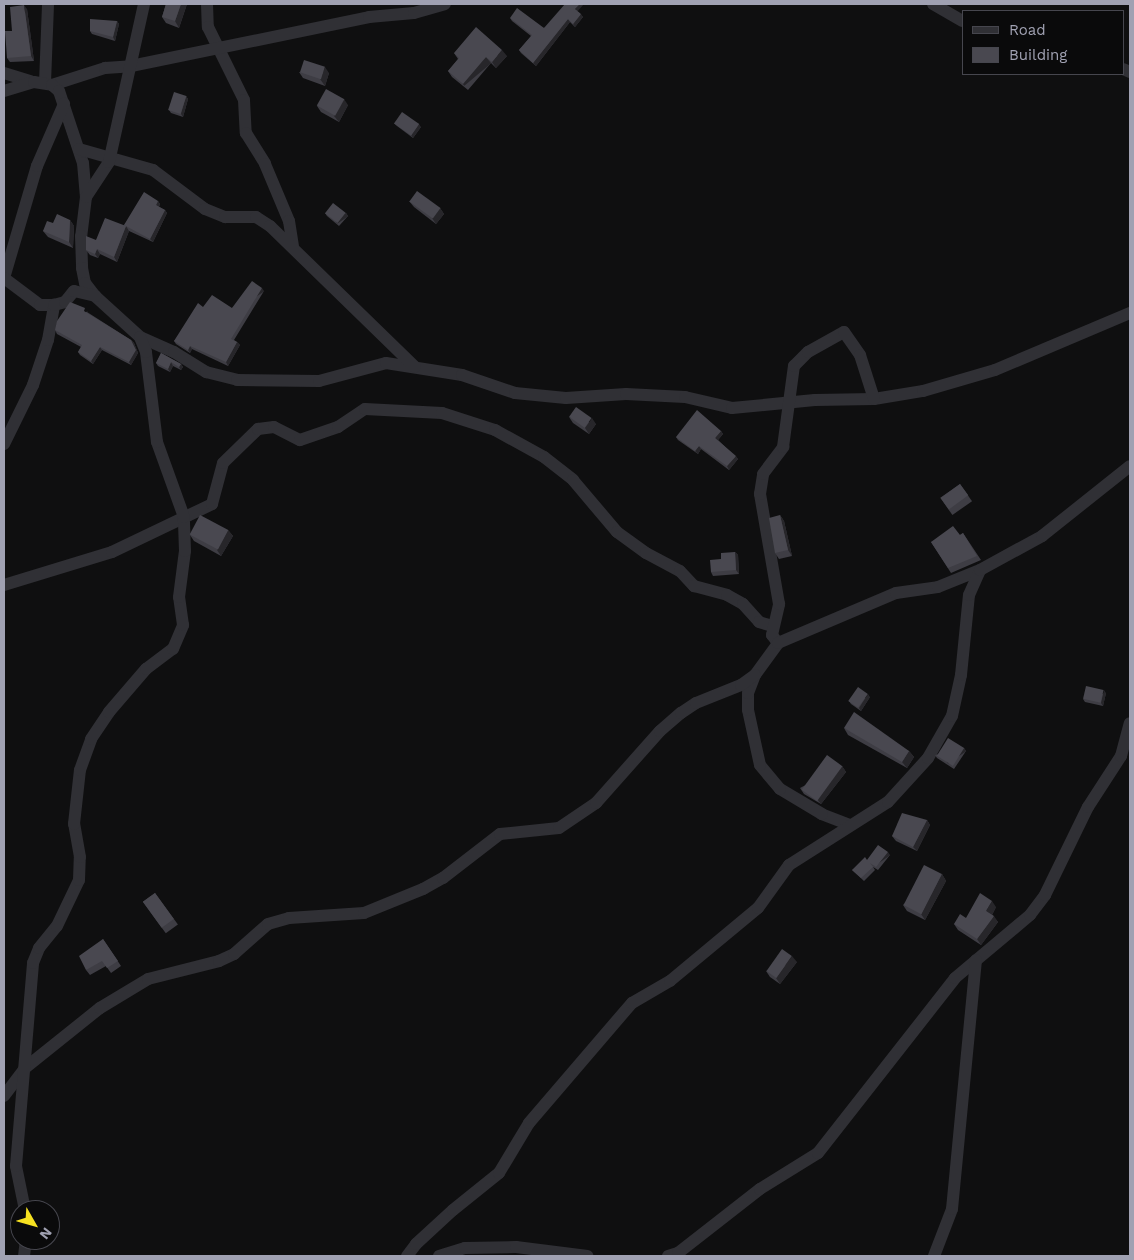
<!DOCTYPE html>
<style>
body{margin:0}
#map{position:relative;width:1134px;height:1260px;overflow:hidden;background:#0f0f10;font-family:"Work Sans",sans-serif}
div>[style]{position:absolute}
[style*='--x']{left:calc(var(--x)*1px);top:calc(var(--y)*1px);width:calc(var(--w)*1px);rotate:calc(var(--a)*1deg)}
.street>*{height:12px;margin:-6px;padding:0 6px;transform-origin:6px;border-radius:6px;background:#303035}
.wall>*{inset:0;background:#3e3d44;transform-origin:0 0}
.shaded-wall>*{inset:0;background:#27262a;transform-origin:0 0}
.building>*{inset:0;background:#494850;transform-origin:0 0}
span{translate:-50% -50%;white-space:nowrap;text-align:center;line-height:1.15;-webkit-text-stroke:4px #0a0a0b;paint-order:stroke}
.frame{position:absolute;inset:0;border:5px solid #a0a1b2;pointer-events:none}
.legend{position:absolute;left:962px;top:10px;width:162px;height:65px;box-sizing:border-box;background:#0a0a0b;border:1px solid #46464e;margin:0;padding:6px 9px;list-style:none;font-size:15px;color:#a0a1b2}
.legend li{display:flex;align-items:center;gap:10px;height:25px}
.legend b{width:25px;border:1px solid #46464e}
.north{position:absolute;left:10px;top:1200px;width:50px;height:50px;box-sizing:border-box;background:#0a0a0b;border:1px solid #46464e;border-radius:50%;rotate:128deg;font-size:14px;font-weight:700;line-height:20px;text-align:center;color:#a0a1b2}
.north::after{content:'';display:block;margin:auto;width:18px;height:22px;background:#f6e121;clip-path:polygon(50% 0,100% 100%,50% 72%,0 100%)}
</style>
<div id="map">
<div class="street">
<div style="--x:207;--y:4;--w:23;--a:88"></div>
<div style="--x:208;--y:27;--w:81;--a:63.7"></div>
<div style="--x:244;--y:100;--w:33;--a:87"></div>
<div style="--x:246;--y:133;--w:36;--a:58"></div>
<div style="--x:265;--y:164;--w:62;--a:67.2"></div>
<div style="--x:289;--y:221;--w:25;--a:81"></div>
<div style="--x:933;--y:4;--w:34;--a:30"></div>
<div style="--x:1123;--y:69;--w:8;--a:23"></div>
<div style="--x:4;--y:73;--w:28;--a:17"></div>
<div style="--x:45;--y:83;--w:79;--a:-87.8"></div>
<div style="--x:52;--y:85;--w:56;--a:-17.8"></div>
<div style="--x:105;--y:68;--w:26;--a:-4"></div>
<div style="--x:131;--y:66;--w:243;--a:-11.6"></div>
<div style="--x:369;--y:17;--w:45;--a:-5.1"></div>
<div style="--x:414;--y:13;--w:32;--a:-16"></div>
<div style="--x:4;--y:91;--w:31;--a:-17"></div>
<div style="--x:34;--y:82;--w:18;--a:9"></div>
<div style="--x:52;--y:85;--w:9;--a:41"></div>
<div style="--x:59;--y:91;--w:76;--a:71.6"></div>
<div style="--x:83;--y:163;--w:34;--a:85"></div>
<div style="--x:86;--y:197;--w:39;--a:97"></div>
<div style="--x:81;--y:236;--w:32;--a:88"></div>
<div style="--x:82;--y:268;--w:15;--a:79"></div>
<div style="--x:85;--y:283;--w:16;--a:52"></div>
<div style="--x:95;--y:296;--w:61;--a:42.3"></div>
<div style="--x:140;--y:337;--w:37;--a:24"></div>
<div style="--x:174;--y:352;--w:38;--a:32"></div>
<div style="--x:206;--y:372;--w:32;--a:14"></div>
<div style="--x:237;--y:380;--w:82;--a:0.7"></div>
<div style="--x:319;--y:381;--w:69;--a:-15"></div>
<div style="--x:386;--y:363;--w:77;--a:9"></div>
<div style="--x:462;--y:375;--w:56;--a:18.8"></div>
<div style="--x:515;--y:393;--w:51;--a:5.6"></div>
<div style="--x:566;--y:398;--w:60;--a:-3.8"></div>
<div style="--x:626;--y:394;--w:59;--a:2.9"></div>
<div style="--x:685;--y:397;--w:48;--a:13.2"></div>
<div style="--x:732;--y:408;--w:83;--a:-5.5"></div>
<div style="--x:815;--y:400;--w:59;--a:-1"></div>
<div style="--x:874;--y:399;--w:50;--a:-9.3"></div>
<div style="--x:923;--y:391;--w:75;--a:-16.3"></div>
<div style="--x:995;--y:370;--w:147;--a:-22.9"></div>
<div style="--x:79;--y:149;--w:77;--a:15.8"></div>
<div style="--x:153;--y:170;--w:65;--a:36.9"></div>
<div style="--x:205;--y:209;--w:22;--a:22"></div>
<div style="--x:225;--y:217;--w:31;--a:0"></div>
<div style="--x:256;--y:217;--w:17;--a:33"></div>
<div style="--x:270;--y:226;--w:202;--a:44.2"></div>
<div style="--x:86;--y:197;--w:42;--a:-56.7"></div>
<div style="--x:109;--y:162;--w:162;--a:-77.5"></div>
<div style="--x:4;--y:278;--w:117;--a:-73.6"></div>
<div style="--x:37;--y:166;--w:68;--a:-66.5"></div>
<div style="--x:4;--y:278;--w:45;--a:36.9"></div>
<div style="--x:40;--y:305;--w:14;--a:0"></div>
<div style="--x:4;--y:444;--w:66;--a:-63.8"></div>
<div style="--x:33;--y:385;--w:47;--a:-71.6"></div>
<div style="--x:48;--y:340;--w:36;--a:-80"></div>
<div style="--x:54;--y:305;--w:11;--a:-15"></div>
<div style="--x:65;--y:302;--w:14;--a:-51"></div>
<div style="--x:74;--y:291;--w:22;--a:13"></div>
<div style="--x:4;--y:585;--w:113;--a:-17"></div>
<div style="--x:112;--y:552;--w:111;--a:-25.6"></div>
<div style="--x:212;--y:504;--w:42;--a:-75"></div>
<div style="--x:223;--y:463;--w:49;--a:-44.2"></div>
<div style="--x:258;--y:429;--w:16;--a:-7"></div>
<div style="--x:274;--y:427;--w:29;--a:27"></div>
<div style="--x:300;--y:440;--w:40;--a:-18.9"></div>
<div style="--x:338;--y:427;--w:32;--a:-34"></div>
<div style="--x:365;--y:409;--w:77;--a:3"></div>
<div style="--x:442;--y:413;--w:56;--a:17.8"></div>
<div style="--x:495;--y:430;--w:56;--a:28.9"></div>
<div style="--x:544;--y:457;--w:37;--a:38"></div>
<div style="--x:573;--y:480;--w:68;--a:49.8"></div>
<div style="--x:617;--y:532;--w:36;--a:36"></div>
<div style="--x:646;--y:553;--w:38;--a:28"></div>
<div style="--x:680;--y:571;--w:21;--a:47"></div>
<div style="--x:694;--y:586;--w:34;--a:15"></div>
<div style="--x:727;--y:595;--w:18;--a:29"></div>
<div style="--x:743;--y:604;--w:24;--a:48"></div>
<div style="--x:759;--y:622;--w:14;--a:17"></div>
<div style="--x:778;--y:643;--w:10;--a:-127"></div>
<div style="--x:772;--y:635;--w:32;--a:-77"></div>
<div style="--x:779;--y:604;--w:112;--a:-99.8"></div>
<div style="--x:760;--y:494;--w:20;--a:-81"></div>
<div style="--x:763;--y:474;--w:34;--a:-53"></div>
<div style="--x:783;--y:447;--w:82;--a:-82.3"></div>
<div style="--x:794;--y:366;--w:20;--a:-45"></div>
<div style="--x:808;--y:352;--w:41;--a:-29.1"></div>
<div style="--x:844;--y:332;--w:28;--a:55"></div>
<div style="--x:860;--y:355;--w:46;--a:72.3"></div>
<div style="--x:850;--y:825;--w:30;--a:-159"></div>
<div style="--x:822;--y:814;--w:49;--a:-149.2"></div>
<div style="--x:780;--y:789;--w:31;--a:-130"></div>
<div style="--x:760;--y:765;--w:56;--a:-102.3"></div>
<div style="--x:748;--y:710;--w:17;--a:-90"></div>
<div style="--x:748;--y:693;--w:19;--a:-69"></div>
<div style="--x:755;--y:675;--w:39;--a:-54"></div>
<div style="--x:778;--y:643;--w:128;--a:-23"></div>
<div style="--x:896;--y:593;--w:42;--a:-8.1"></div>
<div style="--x:938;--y:587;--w:45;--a:-22"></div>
<div style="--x:4;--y:1096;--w:35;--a:-53"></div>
<div style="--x:25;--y:1068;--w:96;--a:-38.7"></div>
<div style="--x:100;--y:1008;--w:56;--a:-31.1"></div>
<div style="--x:148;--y:979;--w:73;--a:-14.2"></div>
<div style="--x:219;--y:961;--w:17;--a:-25"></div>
<div style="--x:234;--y:954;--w:45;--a:-41.4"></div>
<div style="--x:268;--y:924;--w:22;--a:-16"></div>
<div style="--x:289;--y:918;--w:75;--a:-3.8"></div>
<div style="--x:364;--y:913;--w:64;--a:-22.1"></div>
<div style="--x:423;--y:889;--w:23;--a:-29"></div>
<div style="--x:443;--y:878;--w:72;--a:-37.7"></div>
<div style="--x:500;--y:834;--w:59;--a:-5.8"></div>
<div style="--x:559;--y:828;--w:45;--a:-34"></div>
<div style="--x:596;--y:803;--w:96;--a:-48.4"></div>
<div style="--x:660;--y:731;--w:28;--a:-41"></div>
<div style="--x:681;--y:713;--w:18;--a:-34"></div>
<div style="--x:696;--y:703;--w:48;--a:-21.8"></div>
<div style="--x:741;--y:685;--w:17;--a:-36"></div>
<div style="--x:25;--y:1210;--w:45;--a:-101.6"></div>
<div style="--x:16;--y:1166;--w:204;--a:-85.2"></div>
<div style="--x:33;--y:963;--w:16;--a:-68"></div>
<div style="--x:39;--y:948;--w:28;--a:-51"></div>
<div style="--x:57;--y:926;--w:51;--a:-64.4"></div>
<div style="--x:79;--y:880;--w:23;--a:-88"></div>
<div style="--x:80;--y:857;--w:34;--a:-100"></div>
<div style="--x:74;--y:824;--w:54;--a:-83.7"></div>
<div style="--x:80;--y:770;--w:33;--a:-70"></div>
<div style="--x:91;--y:739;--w:32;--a:-56"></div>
<div style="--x:109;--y:712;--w:57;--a:-49.3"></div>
<div style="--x:146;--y:669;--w:34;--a:-37"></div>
<div style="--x:173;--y:649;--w:26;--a:-67"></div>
<div style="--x:183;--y:625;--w:28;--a:-98"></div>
<div style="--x:179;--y:597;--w:46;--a:-82.6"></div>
<div style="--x:185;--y:551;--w:34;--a:-92"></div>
<div style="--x:184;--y:517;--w:80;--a:-109.8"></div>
<div style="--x:157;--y:442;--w:91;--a:-97"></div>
<div style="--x:146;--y:352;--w:16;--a:-112"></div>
<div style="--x:24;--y:1256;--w:16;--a:-83"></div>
<div style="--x:407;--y:1256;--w:15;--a:-53"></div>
<div style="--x:416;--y:1244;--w:50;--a:-42.6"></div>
<div style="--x:453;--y:1210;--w:59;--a:-38.8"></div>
<div style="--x:499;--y:1173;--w:58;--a:-59"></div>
<div style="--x:529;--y:1123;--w:158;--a:-49.4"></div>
<div style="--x:632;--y:1003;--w:44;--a:-30.1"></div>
<div style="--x:670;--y:981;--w:114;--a:-39.7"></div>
<div style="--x:758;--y:908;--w:53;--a:-54.2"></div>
<div style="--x:789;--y:865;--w:117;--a:-32.5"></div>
<div style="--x:888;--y:802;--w:59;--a:-47.7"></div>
<div style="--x:928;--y:758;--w:48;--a:-60.3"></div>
<div style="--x:952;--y:716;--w:42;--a:-77.6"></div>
<div style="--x:961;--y:675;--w:80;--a:-84.3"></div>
<div style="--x:969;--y:595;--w:27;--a:-66"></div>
<div style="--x:980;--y:570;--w:71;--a:-28.7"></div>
<div style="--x:1042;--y:536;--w:112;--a:-38.5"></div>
<div style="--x:439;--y:1256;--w:27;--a:-17"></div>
<div style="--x:465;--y:1248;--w:51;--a:-1.1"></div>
<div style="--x:516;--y:1247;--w:72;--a:7.2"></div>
<div style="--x:668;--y:1256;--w:10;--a:-17"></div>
<div style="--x:678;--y:1253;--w:104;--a:-38"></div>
<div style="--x:760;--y:1189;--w:68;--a:-31.8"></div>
<div style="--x:818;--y:1153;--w:222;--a:-51.9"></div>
<div style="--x:955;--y:978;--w:98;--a:-40"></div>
<div style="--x:1030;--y:915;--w:25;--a:-53"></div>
<div style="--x:1045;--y:895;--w:98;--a:-64"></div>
<div style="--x:1088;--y:807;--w:61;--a:-57.1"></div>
<div style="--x:1121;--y:756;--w:34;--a:-75"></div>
<div style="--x:934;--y:1256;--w:50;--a:-69"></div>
<div style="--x:952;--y:1209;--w:250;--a:-84.5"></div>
</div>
<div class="wall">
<div style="clip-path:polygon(166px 4px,187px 4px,179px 28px,166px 23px,162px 17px)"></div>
<div style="clip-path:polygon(27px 9px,34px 61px,10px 62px,7px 58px,12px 31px)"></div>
<div style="clip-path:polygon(578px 12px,583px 17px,575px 27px,570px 22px,536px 66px,521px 53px,519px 50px,531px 36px,512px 21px,510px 18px,544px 28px)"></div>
<div style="clip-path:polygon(117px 21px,119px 24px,115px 41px,92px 34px,90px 31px)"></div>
<div style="clip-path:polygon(454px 53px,507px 56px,496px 68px,491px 63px,468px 90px,452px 77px,448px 71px,458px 59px)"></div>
<div style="clip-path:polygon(299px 72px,329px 73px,325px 86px,303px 78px)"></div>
<div style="clip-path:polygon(186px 96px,188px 99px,183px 117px,171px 113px,169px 110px)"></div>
<div style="clip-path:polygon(348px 105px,339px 122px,321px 112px,317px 106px)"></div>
<div style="clip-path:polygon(394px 123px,421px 127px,413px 138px,397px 126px)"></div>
<div style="clip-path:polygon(158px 201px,160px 204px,159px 207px,165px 210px,167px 213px,153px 242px,129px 231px,117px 262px,100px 254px,98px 258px,90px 255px,86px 250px,96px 240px,124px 225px)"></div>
<div style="clip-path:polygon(409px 201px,440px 208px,444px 214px,436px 224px,414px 207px)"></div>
<div style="clip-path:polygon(325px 213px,346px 213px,348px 216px,339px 226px,327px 216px)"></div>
<div style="clip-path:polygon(70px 220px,74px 226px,73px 248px,48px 237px,43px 231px,53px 223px)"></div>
<div style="clip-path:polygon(264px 291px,234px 340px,237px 342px,240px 345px,228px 366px,192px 349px,190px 353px,176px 344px,174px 341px,203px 307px,232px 308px)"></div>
<div style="clip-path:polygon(88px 311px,87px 312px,131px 340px,134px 343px,138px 353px,131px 365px,102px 350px,93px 364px,80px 355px,78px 352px,81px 347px,57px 334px,55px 330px)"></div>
<div style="clip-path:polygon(161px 353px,181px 364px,183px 367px,181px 370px,173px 366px,170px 372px,158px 366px,156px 363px)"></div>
<div style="clip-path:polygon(569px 417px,596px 424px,589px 434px,573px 423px)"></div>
<div style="clip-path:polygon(721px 431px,723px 434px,718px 440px,738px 459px,729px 470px,701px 449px,698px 454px,678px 440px,676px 437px)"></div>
<div style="left:960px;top:484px;width:21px;height:24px;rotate:55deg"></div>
<div style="clip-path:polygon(780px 515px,784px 521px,792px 556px,779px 559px,775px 553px)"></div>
<div style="clip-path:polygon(228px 530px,233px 536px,221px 556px,194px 541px,190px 535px)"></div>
<div style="clip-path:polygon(963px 533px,981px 560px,951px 573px,931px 542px,960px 535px)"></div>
<div style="clip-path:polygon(735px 552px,738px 555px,739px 574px,713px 576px,711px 572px,721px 559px)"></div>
<div style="clip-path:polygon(1106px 693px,1103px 706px,1085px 702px,1083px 699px)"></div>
<div style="clip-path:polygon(870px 697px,861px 711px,851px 704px,849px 701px)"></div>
<div style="clip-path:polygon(844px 728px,909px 751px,914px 757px,907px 768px,848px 735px)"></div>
<div style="clip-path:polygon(964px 748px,966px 751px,954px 769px,937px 758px,935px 755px)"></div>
<div style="clip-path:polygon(842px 766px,846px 772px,821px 804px,804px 794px,800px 788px)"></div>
<div style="clip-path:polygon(927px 820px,930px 825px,917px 851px,896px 841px,892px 836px)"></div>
<div style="clip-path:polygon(890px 855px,878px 870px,873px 867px,875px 870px,864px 881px,852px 870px,867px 860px)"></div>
<div style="clip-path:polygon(942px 874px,946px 881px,925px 920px,907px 911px,903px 905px)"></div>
<div style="left:155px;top:893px;width:39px;height:15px;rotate:54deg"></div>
<div style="clip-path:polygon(996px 907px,992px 915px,998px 922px,981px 945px,958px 930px,954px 924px,966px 918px)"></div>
<div style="clip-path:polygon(103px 939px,121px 966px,111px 973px,106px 966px,90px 975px,86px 970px)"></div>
<div style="clip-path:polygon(797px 962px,780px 984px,770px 977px,766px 971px)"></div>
</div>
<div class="shaded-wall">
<div style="clip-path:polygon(181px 4px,187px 4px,179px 28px,175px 21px)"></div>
<div style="clip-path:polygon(580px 4px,584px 4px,577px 12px,575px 9px)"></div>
<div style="clip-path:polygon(24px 5px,27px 9px,34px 61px,31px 56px)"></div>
<div style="clip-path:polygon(581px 14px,583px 17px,575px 27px,573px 24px)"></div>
<div style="clip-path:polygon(568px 19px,570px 22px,536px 66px,533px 63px)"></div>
<div style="clip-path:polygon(117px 21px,119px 24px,115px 41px,113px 37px)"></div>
<div style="clip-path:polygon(502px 50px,507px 56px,496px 68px,492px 62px)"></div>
<div style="left:486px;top:57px;width:8px;height:35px;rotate:50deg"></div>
<div style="clip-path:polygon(325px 67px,329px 73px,325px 86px,320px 79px)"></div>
<div style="clip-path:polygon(186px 96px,188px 99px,183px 117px,181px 114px)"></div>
<div style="clip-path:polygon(344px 99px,348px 105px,339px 122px,334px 116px)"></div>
<div style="clip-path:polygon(419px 124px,421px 127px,413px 138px,411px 135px)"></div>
<div style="clip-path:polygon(158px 201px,160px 204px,158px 208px,156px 205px)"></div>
<div style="clip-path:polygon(440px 208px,444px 214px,436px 224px,432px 218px)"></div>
<div style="clip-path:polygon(165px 210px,167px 213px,153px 242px,150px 239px)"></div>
<div style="left:346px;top:213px;width:4px;height:13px;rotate:56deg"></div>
<div style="clip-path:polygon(70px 220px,74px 226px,73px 248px,69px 242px)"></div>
<div style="clip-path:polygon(126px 226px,129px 231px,117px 262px,114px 257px)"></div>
<div style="clip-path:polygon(97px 249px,100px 254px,98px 258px,95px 254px)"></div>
<div style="left:262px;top:288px;width:4px;height:60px;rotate:56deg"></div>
<div style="clip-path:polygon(131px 340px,134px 343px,138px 353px,131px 365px,129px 362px)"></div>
<div style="clip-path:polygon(237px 342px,240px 345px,228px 366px,226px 362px)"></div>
<div style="clip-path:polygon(190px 346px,192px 349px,190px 353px,188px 350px)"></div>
<div style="clip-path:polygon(100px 347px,102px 350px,93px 364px,91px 361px)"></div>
<div style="clip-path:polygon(171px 362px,173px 366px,170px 372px,168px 369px)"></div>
<div style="clip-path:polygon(181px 364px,183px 367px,181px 370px,179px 367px)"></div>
<div style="clip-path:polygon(592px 418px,596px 424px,589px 434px,585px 428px)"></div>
<div style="clip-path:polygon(721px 431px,723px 434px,717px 441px,715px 438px)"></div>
<div style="clip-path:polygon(699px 446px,701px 449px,698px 454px,695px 451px)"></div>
<div style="clip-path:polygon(736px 456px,738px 459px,729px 470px,727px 466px)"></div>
<div style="clip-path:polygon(780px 515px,784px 521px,792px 556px,788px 550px)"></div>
<div style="clip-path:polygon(228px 530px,233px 536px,221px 556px,217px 550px)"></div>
<div style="clip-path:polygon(735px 552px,738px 555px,739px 574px,736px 570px)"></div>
<div style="clip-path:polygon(1104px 690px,1106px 693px,1103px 706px,1101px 703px)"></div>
<div style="clip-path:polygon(868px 694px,870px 697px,861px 711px,859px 708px)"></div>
<div style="left:964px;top:748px;width:4px;height:22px;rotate:56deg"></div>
<div style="clip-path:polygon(909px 751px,914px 757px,907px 768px,902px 762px)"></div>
<div style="clip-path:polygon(842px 766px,846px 772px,821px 804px,816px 798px)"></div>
<div style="clip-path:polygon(927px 820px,930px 825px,917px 851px,913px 847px)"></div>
<div style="left:888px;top:852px;width:4px;height:19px;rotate:56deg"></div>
<div style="clip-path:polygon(942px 874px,946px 881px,925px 920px,921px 914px)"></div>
<div style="clip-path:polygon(992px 901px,996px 907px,991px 917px,986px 911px)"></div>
<div style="clip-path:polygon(994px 916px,998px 922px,981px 945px,977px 939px)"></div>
<div style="clip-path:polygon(792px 956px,797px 962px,780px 984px,776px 978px)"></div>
</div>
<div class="building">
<div style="clip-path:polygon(166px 4px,181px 4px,175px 21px,162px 17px)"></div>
<div style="clip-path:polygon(565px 4px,580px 4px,575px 9px,581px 14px,573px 24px,568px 19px,533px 63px,519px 50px,532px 35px,510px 18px,517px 8px,544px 28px)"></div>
<div style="clip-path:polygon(24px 5px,31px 56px,7px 58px,5px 31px,12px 31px,10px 7px)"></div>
<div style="clip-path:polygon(90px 19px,117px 21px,113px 37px,90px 31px)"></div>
<div style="clip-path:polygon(476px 27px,502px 50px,492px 62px,486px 57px,463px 84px,448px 71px,459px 58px,454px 53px)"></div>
<div style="left:304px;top:60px;width:22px;height:13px;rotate:18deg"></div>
<div style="left:326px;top:89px;width:21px;height:19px;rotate:29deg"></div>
<div style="left:174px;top:92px;width:13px;height:19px;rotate:18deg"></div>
<div style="left:402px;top:112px;width:21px;height:14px;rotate:35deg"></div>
<div style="left:417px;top:191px;width:29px;height:13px;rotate:36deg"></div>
<div style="clip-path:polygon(144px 192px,158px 201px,156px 205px,165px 210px,150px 239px,124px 225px)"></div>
<div style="left:333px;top:203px;width:16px;height:13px;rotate:38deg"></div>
<div style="clip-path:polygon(57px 214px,70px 220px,69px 242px,43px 231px,47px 221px,53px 223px)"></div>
<div style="clip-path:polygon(105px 218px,126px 226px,114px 257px,97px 249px,95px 254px,86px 250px,86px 236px,96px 240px)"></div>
<div style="clip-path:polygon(252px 281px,262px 288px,231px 339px,237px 342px,226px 362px,190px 346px,188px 350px,174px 341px,198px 303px,203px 307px,212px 295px,232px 308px)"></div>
<div style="clip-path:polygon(70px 302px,85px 308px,84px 311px,131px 340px,136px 350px,129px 362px,100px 347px,91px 361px,78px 352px,82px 345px,55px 330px,57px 321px)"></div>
<div style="clip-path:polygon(161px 353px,181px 364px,179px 367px,171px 362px,168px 369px,156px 363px)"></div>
<div style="left:576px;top:407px;width:19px;height:12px;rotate:35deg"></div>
<div style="clip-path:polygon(697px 410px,721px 431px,715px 438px,736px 456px,727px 466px,699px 446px,695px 451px,676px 437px)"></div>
<div style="left:960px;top:484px;width:14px;height:24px;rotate:54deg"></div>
<div style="left:200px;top:515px;width:32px;height:22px;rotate:28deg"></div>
<div style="clip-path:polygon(780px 515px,788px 550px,775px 553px,769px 518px)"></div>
<div style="clip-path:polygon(953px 526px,960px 535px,963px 533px,977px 556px,948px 568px,931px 542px)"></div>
<div style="clip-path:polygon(735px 552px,736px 570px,711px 572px,710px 560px,721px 559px,721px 553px)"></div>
<div style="left:1086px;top:686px;width:18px;height:13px;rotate:13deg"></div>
<div style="left:858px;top:687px;width:12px;height:17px;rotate:35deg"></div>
<div style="clip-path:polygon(854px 712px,909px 751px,902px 762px,844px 728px)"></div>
<div style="left:948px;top:738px;width:19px;height:21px;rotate:32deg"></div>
<div style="left:827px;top:755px;width:19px;height:43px;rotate:36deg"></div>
<div style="clip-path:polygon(902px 813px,927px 820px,913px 847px,892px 836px)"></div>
<div style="clip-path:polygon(878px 845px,888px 852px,876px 867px,870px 863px,873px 867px,861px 878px,852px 870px,865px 857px,867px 860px)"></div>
<div style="left:924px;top:865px;width:20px;height:45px;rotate:27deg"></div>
<div style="left:155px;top:893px;width:32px;height:15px;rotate:54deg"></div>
<div style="clip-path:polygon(980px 893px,992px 901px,986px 911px,994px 916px,977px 939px,954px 924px,960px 914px,966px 918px)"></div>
<div style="clip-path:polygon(103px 939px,118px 961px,107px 968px,102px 961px,86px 970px,79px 956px)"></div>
<div style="left:782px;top:949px;width:12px;height:27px;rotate:35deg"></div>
</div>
<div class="frame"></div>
<ul class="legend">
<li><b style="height:6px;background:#303035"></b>Road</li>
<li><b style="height:14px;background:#494850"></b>Building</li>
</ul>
<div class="north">N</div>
</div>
